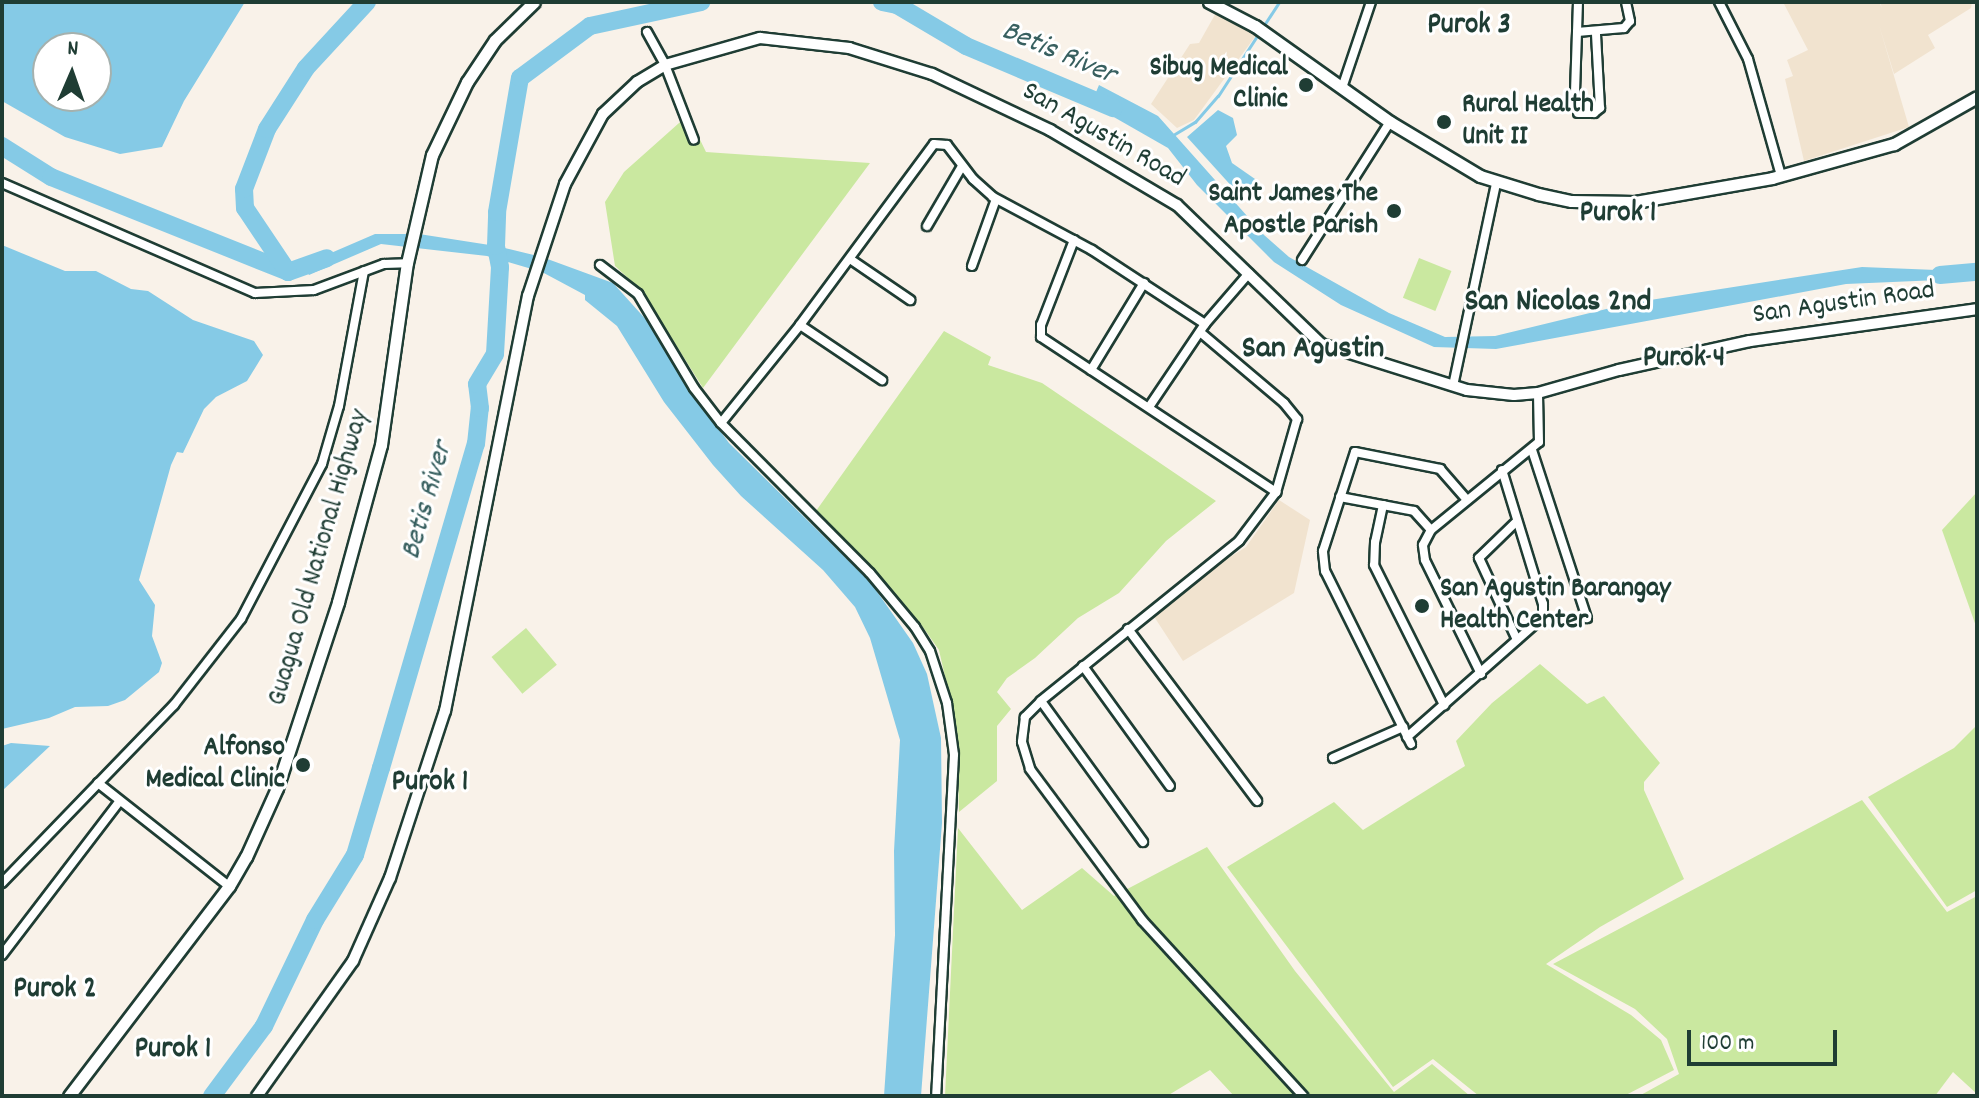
<!DOCTYPE html>
<style>
body{margin:0}
#map{position:relative;width:1979px;height:1098px;overflow:hidden;background:#f9f2e9;font-family:Dekko,sans-serif}
div>[style]{position:absolute}
[style*='--x']{left:calc(var(--x)*1px);top:calc(var(--y)*1px);width:calc(var(--w)*1px);rotate:calc(var(--a)*1deg)}
.built>*{inset:0;background:#f1e3cf}
.green>*{inset:0;background:#cae8a0;transform-origin:0 0}
.water>*{inset:0;background:#85cae6}
.stream>*{height:3px;margin:-1.5px;padding:0 1.5px;transform-origin:1.5px;border-radius:1.5px;background:#85cae6}
.river>*{height:18px;margin:-9px;padding:0 9px;transform-origin:9px;border-radius:9px;background:#85cae6}
.roads{filter:drop-shadow(2px 0 #1f3d34) drop-shadow(-2px 0 #1f3d34) drop-shadow(0 2px #1f3d34) drop-shadow(0 -2px #1f3d34)}
.minor>*{height:8px;margin:-4px;padding:0 4px;transform-origin:4px;border-radius:4px;background:#fff}
.tertiary>*{height:10px;margin:-5px;padding:0 5px;transform-origin:5px;border-radius:5px;background:#fff}
.secondary>*{height:11px;margin:-5.5px;padding:0 5.5px;transform-origin:5.5px;border-radius:5.5px;background:#fff}
.dots>*{width:22px;height:22px;translate:-50% -50%;box-sizing:border-box;border:4px solid #fff;border-radius:50%}
span{translate:-50% -50%;white-space:nowrap;text-align:center;line-height:1.15;-webkit-text-stroke:6px #fff;paint-order:stroke}
.poi-label{font-size:28px;color:#1f3d34;font-weight:700}
.right{translate:-100% -50%;text-align:right}
.left{translate:0 -50%;text-align:left}
.street-label{font-size:28px;color:#1f3d34}
.neighbourhood-label{font-size:30px;color:#1f3d34;font-weight:700}
.water-label{font-size:30px;color:#386060;font-style:italic}
.quarter-label{font-size:32px;color:#1f3d34;font-weight:700}
.frame{position:absolute;inset:0;border:4px solid #1f3d34;pointer-events:none}
.north{position:absolute;left:32px;top:32px;width:80px;height:80px;box-sizing:border-box;background:#fff;border:2px solid #a5b1ae;border-radius:50%;rotate:2deg;font-size:22px;font-weight:700;line-height:32px;text-align:center;color:#1f3d34}
.north::after{content:'';display:block;margin:auto;width:28px;height:36px;background:#1f3d34;clip-path:polygon(50% 0,100% 100%,50% 72%,0 100%)}
.scale{position:absolute;left:1687px;top:1030px;width:150px;height:36px;box-sizing:border-box;border:4px solid #1f3d34;border-top:0;padding-left:10px;font-size:24px;line-height:28px;white-space:nowrap;color:#1f3d34;-webkit-text-stroke:6px #fff;paint-order:stroke}
</style>
<div id="map">
<div class="built">
<div style="clip-path:polygon(1783px 2px,1879px 2px,1882px 8px,1880px 2px,1972px 2px,1971px 8px,1928px 35px,1935px 48px,1894px 74px,1879px 25px,1909px 127px,1804px 161px,1785px 79px,1793px 76px,1787px 60px,1808px 50px)"></div>
<div style="clip-path:polygon(1217px 11px,1257px 34px,1194px 120px,1177px 128px,1151px 104px,1190px 44px,1199px 43px)"></div>
<div style="clip-path:polygon(1279px 500px,1310px 520px,1294px 593px,1183px 661px,1153px 615px,1193px 587px,1191px 582px,1246px 547px)"></div>
</div>
<div class="green">
<div style="clip-path:polygon(688px 115px,706px 152px,870px 163px,703px 388px,642px 291px,615px 266px,605px 202px,624px 172px)"></div>
<div style="left:1419px;top:258px;width:35px;height:43px;rotate:22deg"></div>
<div style="clip-path:polygon(944px 331px,991px 357px,988px 365px,1042px 383px,1216px 501px,1166px 541px,1119px 593px,1078px 618px,1035px 658px,1007px 678px,997px 692px,1011px 709px,997px 726px,997px 781px,959px 812px,957px 730px,939px 650px,920px 623px,816px 511px)"></div>
<div style="clip-path:polygon(1977px 492px,1977px 629px,1942px 530px)"></div>
<div style="left:526px;top:628px;width:48px;height:45px;rotate:50deg"></div>
<div style="clip-path:polygon(1540px 664px,1587px 704px,1604px 696px,1660px 763px,1644px 782px,1644px 790px,1684px 879px,1600px 927px,1546px 964px,1631px 1015px,1661px 1040px,1674px 1070px,1624px 1096px,1479px 1096px,1433px 1059px,1393px 1087px,1227px 867px,1334px 802px,1363px 830px,1465px 766px,1456px 741px,1492px 703px)"></div>
<div style="clip-path:polygon(1977px 725px,1977px 890px,1947px 907px,1868px 797px,1954px 748px)"></div>
<div style="clip-path:polygon(1862px 800px,1947px 912px,1977px 896px,1977px 1094px,1953px 1072px,1935px 1096px,1639px 1096px,1679px 1074px,1667px 1039px,1635px 1009px,1553px 964px)"></div>
<div style="clip-path:polygon(958px 828px,1022px 910px,1082px 868px,1114px 896px,1207px 847px,1295px 971px,1394px 1092px,1432px 1064px,1470px 1096px,1234px 1096px,1210px 1070px,1167px 1096px,945px 1096px)"></div>
</div>
<div class="water">
<div style="clip-path:polygon(evenodd,2px 2px,245px 2px,184px 101px,162px 147px,120px 154px,65px 137px,2px 101px,2px 2px,48px 48px,96px 48px,96px 96px,48px 96px,48px 48px)"></div>
<div style="clip-path:polygon(1099px 85px,1158px 116px,1264px 235px,1289px 257px,1389px 313px,1445px 337px,1495px 336px,1631px 303px,1862px 267px,1961px 271px,1962px 279px,1846px 284px,1496px 349px,1434px 347px,1341px 305px,1274px 262px,1197px 185px,1168px 148px,1091px 104px)"></div>
<div style="clip-path:polygon(1218px 110px,1233px 118px,1237px 135px,1226px 146px,1232px 163px,1255px 179px,1245px 201px,1187px 137px)"></div>
<div style="clip-path:polygon(375px 234px,419px 234px,496px 246px,542px 257px,613px 283px,650px 324px,686px 385px,729px 443px,871px 583px,913px 643px,927px 674px,941px 738px,942px 823px,921px 1096px,884px 1096px,895px 935px,894px 851px,900px 740px,870px 638px,855px 607px,823px 570px,741px 496px,713px 465px,664px 402px,617px 326px,585px 300px,585px 295px,542px 272px,487px 256px,381px 244px,309px 275px,300px 260px,324px 256px)"></div>
<div style="clip-path:polygon(2px 245px,65px 271px,96px 271px,131px 289px,148px 291px,193px 320px,254px 341px,263px 355px,247px 381px,216px 397px,204px 409px,183px 453px,177px 452px,171px 465px,139px 580px,155px 605px,152px 636px,162px 663px,159px 672px,125px 700px,108px 706px,75px 707px,49px 718px,2px 729px)"></div>
<div style="clip-path:polygon(11px 743px,50px 746px,2px 791px,2px 746px)"></div>
</div>
<div class="stream">
<div style="--x:1173;--y:135;--w:26;--a:-31"></div>
<div style="--x:1195;--y:122;--w:35;--a:-49"></div>
<div style="--x:1218;--y:96;--w:112;--a:-57"></div>
</div>
<div class="river">
<div style="--x:882;--y:2;--w:15;--a:11"></div>
<div style="--x:897;--y:5;--w:80;--a:30.7"></div>
<div style="--x:966;--y:46;--w:160;--a:22.9"></div>
<div style="--x:2;--y:146;--w:58;--a:32.3"></div>
<div style="--x:51;--y:177;--w:255;--a:21.8"></div>
<div style="--x:288;--y:272;--w:41;--a:-19.7"></div>
<div style="--x:288;--y:272;--w:77;--a:-123.9"></div>
<div style="--x:245;--y:208;--w:19;--a:-93"></div>
<div style="--x:244;--y:189;--w:64;--a:-69"></div>
<div style="--x:267;--y:129;--w:72;--a:-57.4"></div>
<div style="--x:306;--y:68;--w:90;--a:-47.3"></div>
<div style="--x:1940;--y:275;--w:37;--a:-5"></div>
<div style="--x:212;--y:1096;--w:87;--a:-53.4"></div>
<div style="--x:264;--y:1026;--w:118;--a:-64.3"></div>
<div style="--x:315;--y:920;--w:76;--a:-58.4"></div>
<div style="--x:355;--y:855;--w:91;--a:-73.4"></div>
<div style="--x:381;--y:768;--w:338;--a:-73.7"></div>
<div style="--x:476;--y:444;--w:36;--a:-84"></div>
<div style="--x:480;--y:408;--w:24;--a:-97"></div>
<div style="--x:477;--y:384;--w:35;--a:-59"></div>
<div style="--x:495;--y:354;--w:87;--a:-86.7"></div>
<div style="--x:500;--y:267;--w:21;--a:-101"></div>
<div style="--x:496;--y:246;--w:34;--a:-88"></div>
<div style="--x:497;--y:212;--w:136;--a:-80.3"></div>
<div style="--x:520;--y:78;--w:87;--a:-36.6"></div>
<div style="--x:590;--y:26;--w:114;--a:-12.2"></div>
</div>
<div class="roads">
<div class="minor">
<div style="--x:1719;--y:2;--w:64;--a:63"></div>
<div style="--x:1748;--y:59;--w:122;--a:74.2"></div>
<div style="--x:647;--y:32;--w:38;--a:61"></div>
<div style="--x:665;--y:65;--w:80;--a:68.9"></div>
<div style="--x:1577;--y:32;--w:47;--a:-4.9"></div>
<div style="--x:1624;--y:28;--w:9;--a:-49"></div>
<div style="--x:1630;--y:21;--w:19;--a:-102"></div>
<div style="--x:1342;--y:88;--w:91;--a:-71.4"></div>
<div style="--x:1575;--y:92;--w:90;--a:-88.1"></div>
<div style="--x:1578;--y:113;--w:16;--a:0"></div>
<div style="--x:1594;--y:113;--w:8;--a:-40"></div>
<div style="--x:1600;--y:108;--w:75;--a:-93.1"></div>
<div style="--x:2;--y:183;--w:276;--a:23.5"></div>
<div style="--x:255;--y:293;--w:59;--a:-2.9"></div>
<div style="--x:314;--y:290;--w:75;--a:-20.4"></div>
<div style="--x:384;--y:264;--w:23;--a:-2"></div>
<div style="--x:927;--y:226;--w:69;--a:-59.7"></div>
<div style="--x:1074;--y:240;--w:91;--a:111.2"></div>
<div style="--x:1041;--y:325;--w:12;--a:90"></div>
<div style="--x:1041;--y:337;--w:282;--a:33.4"></div>
<div style="--x:850;--y:259;--w:73;--a:34.3"></div>
<div style="--x:1302;--y:260;--w:164;--a:-57.5"></div>
<div style="--x:600;--y:265;--w:48;--a:37.3"></div>
<div style="--x:638;--y:294;--w:109;--a:59.2"></div>
<div style="--x:694;--y:388;--w:44;--a:52.4"></div>
<div style="--x:721;--y:423;--w:211;--a:45.2"></div>
<div style="--x:870;--y:573;--w:70;--a:50.2"></div>
<div style="--x:915;--y:627;--w:28;--a:58"></div>
<div style="--x:930;--y:651;--w:55;--a:71.9"></div>
<div style="--x:947;--y:703;--w:52;--a:82.3"></div>
<div style="--x:954;--y:755;--w:341;--a:93"></div>
<div style="--x:972;--y:266;--w:71;--a:-70.3"></div>
<div style="--x:800;--y:325;--w:99;--a:33.9"></div>
<div style="--x:1200;--y:332;--w:110;--a:40.2"></div>
<div style="--x:1284;--y:403;--w:21;--a:51"></div>
<div style="--x:1297;--y:419;--w:76;--a:106"></div>
<div style="--x:1276;--y:492;--w:61;--a:127.1"></div>
<div style="--x:1239;--y:541;--w:255;--a:141.1"></div>
<div style="--x:1041;--y:701;--w:23;--a:135"></div>
<div style="--x:1025;--y:717;--w:25;--a:97"></div>
<div style="--x:1022;--y:742;--w:28;--a:73"></div>
<div style="--x:1030;--y:769;--w:188;--a:53.4"></div>
<div style="--x:1142;--y:920;--w:239;--a:47.5"></div>
<div style="--x:1091;--y:370;--w:102;--a:-58.7"></div>
<div style="--x:1453;--y:386;--w:208;--a:-78"></div>
<div style="--x:1149;--y:407;--w:100;--a:-56"></div>
<div style="--x:1205;--y:324;--w:67;--a:-49.2"></div>
<div style="--x:721;--y:423;--w:126;--a:-51.1"></div>
<div style="--x:800;--y:325;--w:225;--a:-53.5"></div>
<div style="--x:934;--y:144;--w:13;--a:4"></div>
<div style="--x:947;--y:145;--w:43;--a:52.6"></div>
<div style="--x:973;--y:179;--w:27;--a:42"></div>
<div style="--x:993;--y:197;--w:112;--a:28.2"></div>
<div style="--x:1092;--y:250;--w:135;--a:33.2"></div>
<div style="--x:1532;--y:450;--w:177;--a:71.9"></div>
<div style="--x:1340;--y:497;--w:75;--a:10.7"></div>
<div style="--x:1414;--y:511;--w:25;--a:48"></div>
<div style="--x:1383;--y:505;--w:38;--a:102"></div>
<div style="--x:1375;--y:542;--w:23;--a:92"></div>
<div style="--x:1374;--y:565;--w:157;--a:63.4"></div>
<div style="--x:1517;--y:521;--w:53;--a:135.8"></div>
<div style="--x:1479;--y:558;--w:90;--a:65.1"></div>
<div style="--x:1128;--y:629;--w:215;--a:53.1"></div>
<div style="--x:1083;--y:666;--w:148;--a:54.1"></div>
<div style="--x:1481;--y:674;--w:127;--a:-116.2"></div>
<div style="--x:1425;--y:560;--w:15;--a:-98"></div>
<div style="--x:1423;--y:545;--w:17;--a:-62"></div>
<div style="--x:1431;--y:530;--w:139;--a:-39.2"></div>
<div style="--x:1539;--y:442;--w:49;--a:-91.2"></div>
<div style="--x:1041;--y:701;--w:174;--a:54.1"></div>
<div style="--x:1407;--y:737;--w:181;--a:-41.4"></div>
<div style="--x:1543;--y:617;--w:13;--a:-90"></div>
<div style="--x:1543;--y:604;--w:140;--a:-107"></div>
<div style="--x:1411;--y:744;--w:193;--a:-116.4"></div>
<div style="--x:1325;--y:571;--w:20;--a:-96"></div>
<div style="--x:1323;--y:551;--w:104;--a:-72.1"></div>
<div style="--x:1355;--y:452;--w:87;--a:11.3"></div>
<div style="--x:1440;--y:469;--w:41;--a:48.9"></div>
<div style="--x:1333;--y:758;--w:77;--a:-23.9"></div>
<div style="--x:98;--y:783;--w:167;--a:38.2"></div>
<div style="--x:2;--y:883;--w:248;--a:-46"></div>
<div style="--x:174;--y:705;--w:109;--a:-52.1"></div>
<div style="--x:241;--y:619;--w:175;--a:-62.4"></div>
<div style="--x:322;--y:464;--w:60;--a:-73.7"></div>
<div style="--x:339;--y:406;--w:137;--a:-79.5"></div>
<div style="--x:2;--y:955;--w:193;--a:-52.6"></div>
</div>
<div class="tertiary">
<div style="--x:257;--y:1096;--w:166;--a:-54.6"></div>
<div style="--x:353;--y:961;--w:91;--a:-66"></div>
<div style="--x:390;--y:878;--w:176;--a:-71.8"></div>
<div style="--x:445;--y:711;--w:423;--a:-78.7"></div>
<div style="--x:528;--y:296;--w:118;--a:-71.7"></div>
<div style="--x:565;--y:184;--w:80;--a:-61.5"></div>
<div style="--x:603;--y:114;--w:47;--a:-43.3"></div>
<div style="--x:637;--y:82;--w:33;--a:-31"></div>
<div style="--x:665;--y:65;--w:99;--a:-15.9"></div>
<div style="--x:760;--y:38;--w:90;--a:6.4"></div>
<div style="--x:849;--y:48;--w:87;--a:17.4"></div>
<div style="--x:932;--y:74;--w:131;--a:25.4"></div>
<div style="--x:1050;--y:130;--w:147;--a:30.6"></div>
<div style="--x:1177;--y:205;--w:200;--a:44"></div>
<div style="--x:1321;--y:344;--w:153;--a:17.5"></div>
<div style="--x:1467;--y:390;--w:47;--a:6.1"></div>
<div style="--x:1514;--y:395;--w:24;--a:-5"></div>
<div style="--x:1538;--y:393;--w:84;--a:-15.9"></div>
<div style="--x:1619;--y:370;--w:134;--a:-12.5"></div>
<div style="--x:1750;--y:341;--w:229;--a:-8"></div>
</div>
<div class="secondary">
<div style="--x:1209;--y:2;--w:52;--a:27.6"></div>
<div style="--x:1255;--y:26;--w:166;--a:35.4"></div>
<div style="--x:1390;--y:122;--w:105;--a:31"></div>
<div style="--x:1480;--y:176;--w:61;--a:17.2"></div>
<div style="--x:1538;--y:194;--w:34;--a:12"></div>
<div style="--x:1571;--y:201;--w:64;--a:0.9"></div>
<div style="--x:1635;--y:202;--w:139;--a:-9.9"></div>
<div style="--x:1772;--y:178;--w:127;--a:-15.6"></div>
<div style="--x:1894;--y:144;--w:95;--a:-29.5"></div>
<div style="--x:69;--y:1096;--w:264;--a:-52.7"></div>
<div style="--x:229;--y:886;--w:34;--a:-60"></div>
<div style="--x:246;--y:857;--w:76;--a:-65.8"></div>
<div style="--x:277;--y:788;--w:196;--a:-71.8"></div>
<div style="--x:338;--y:602;--w:163;--a:-74.7"></div>
<div style="--x:381;--y:445;--w:184;--a:-81.9"></div>
<div style="--x:407;--y:263;--w:111;--a:-77"></div>
<div style="--x:432;--y:155;--w:81;--a:-64.4"></div>
<div style="--x:467;--y:82;--w:50;--a:-56.3"></div>
<div style="--x:495;--y:40;--w:54;--a:-44.3"></div>
</div>
</div>
<div class="dots">
<div style="left:1306px;top:85px;background:#1f3d34"></div>
<div style="left:1444px;top:122px;background:#1f3d34"></div>
<div style="left:1394px;top:211px;background:#1f3d34"></div>
<div style="left:1422px;top:606px;background:#1f3d34"></div>
<div style="left:303px;top:765px;background:#1f3d34"></div>
</div>
<div class="poi-label">
<span class="right" style="left:1288px;top:85px">Sibug Medical<br>Clinic</span>
<span class="left" style="left:1462px;top:122px">Rural Health<br>Unit II</span>
<span class="right" style="left:1378px;top:211px">Saint James The<br>Apostle Parish</span>
<span class="left" style="left:1440px;top:606px">San Agustin Barangay<br>Health Center</span>
<span class="right" style="left:285px;top:765px">Alfonso<br>Medical Clinic</span>
</div>
<div class="street-label">
<span style="left:1103px;top:136px;rotate:30deg">San Agustin Road</span>
<span style="left:1844px;top:304px;rotate:-8deg">San Agustin Road</span>
<span style="left:320px;top:558px;rotate:-74deg">Guagua Old National Highway</span>
</div>
<div class="neighbourhood-label">
<span style="left:1469px;top:27px">Purok 3</span>
<span style="left:1618px;top:215px">Purok 1</span>
<span style="left:1684px;top:360px">Purok 4</span>
<span style="left:430px;top:784px">Purok 1</span>
<span style="left:55px;top:991px">Purok 2</span>
<span style="left:173px;top:1051px">Purok 1</span>
</div>
<div class="water-label">
<span style="left:1058px;top:55px;rotate:23deg">Betis River</span>
<span style="left:429px;top:501px;rotate:-74deg">Betis River</span>
</div>
<div class="quarter-label">
<span style="left:1558px;top:303px">San Nicolas 2nd</span>
<span style="left:1313px;top:350px">San Agustin</span>
</div>
<div class="frame"></div>
<div class="north">N</div>
<div class="scale">100 m</div>
</div>
